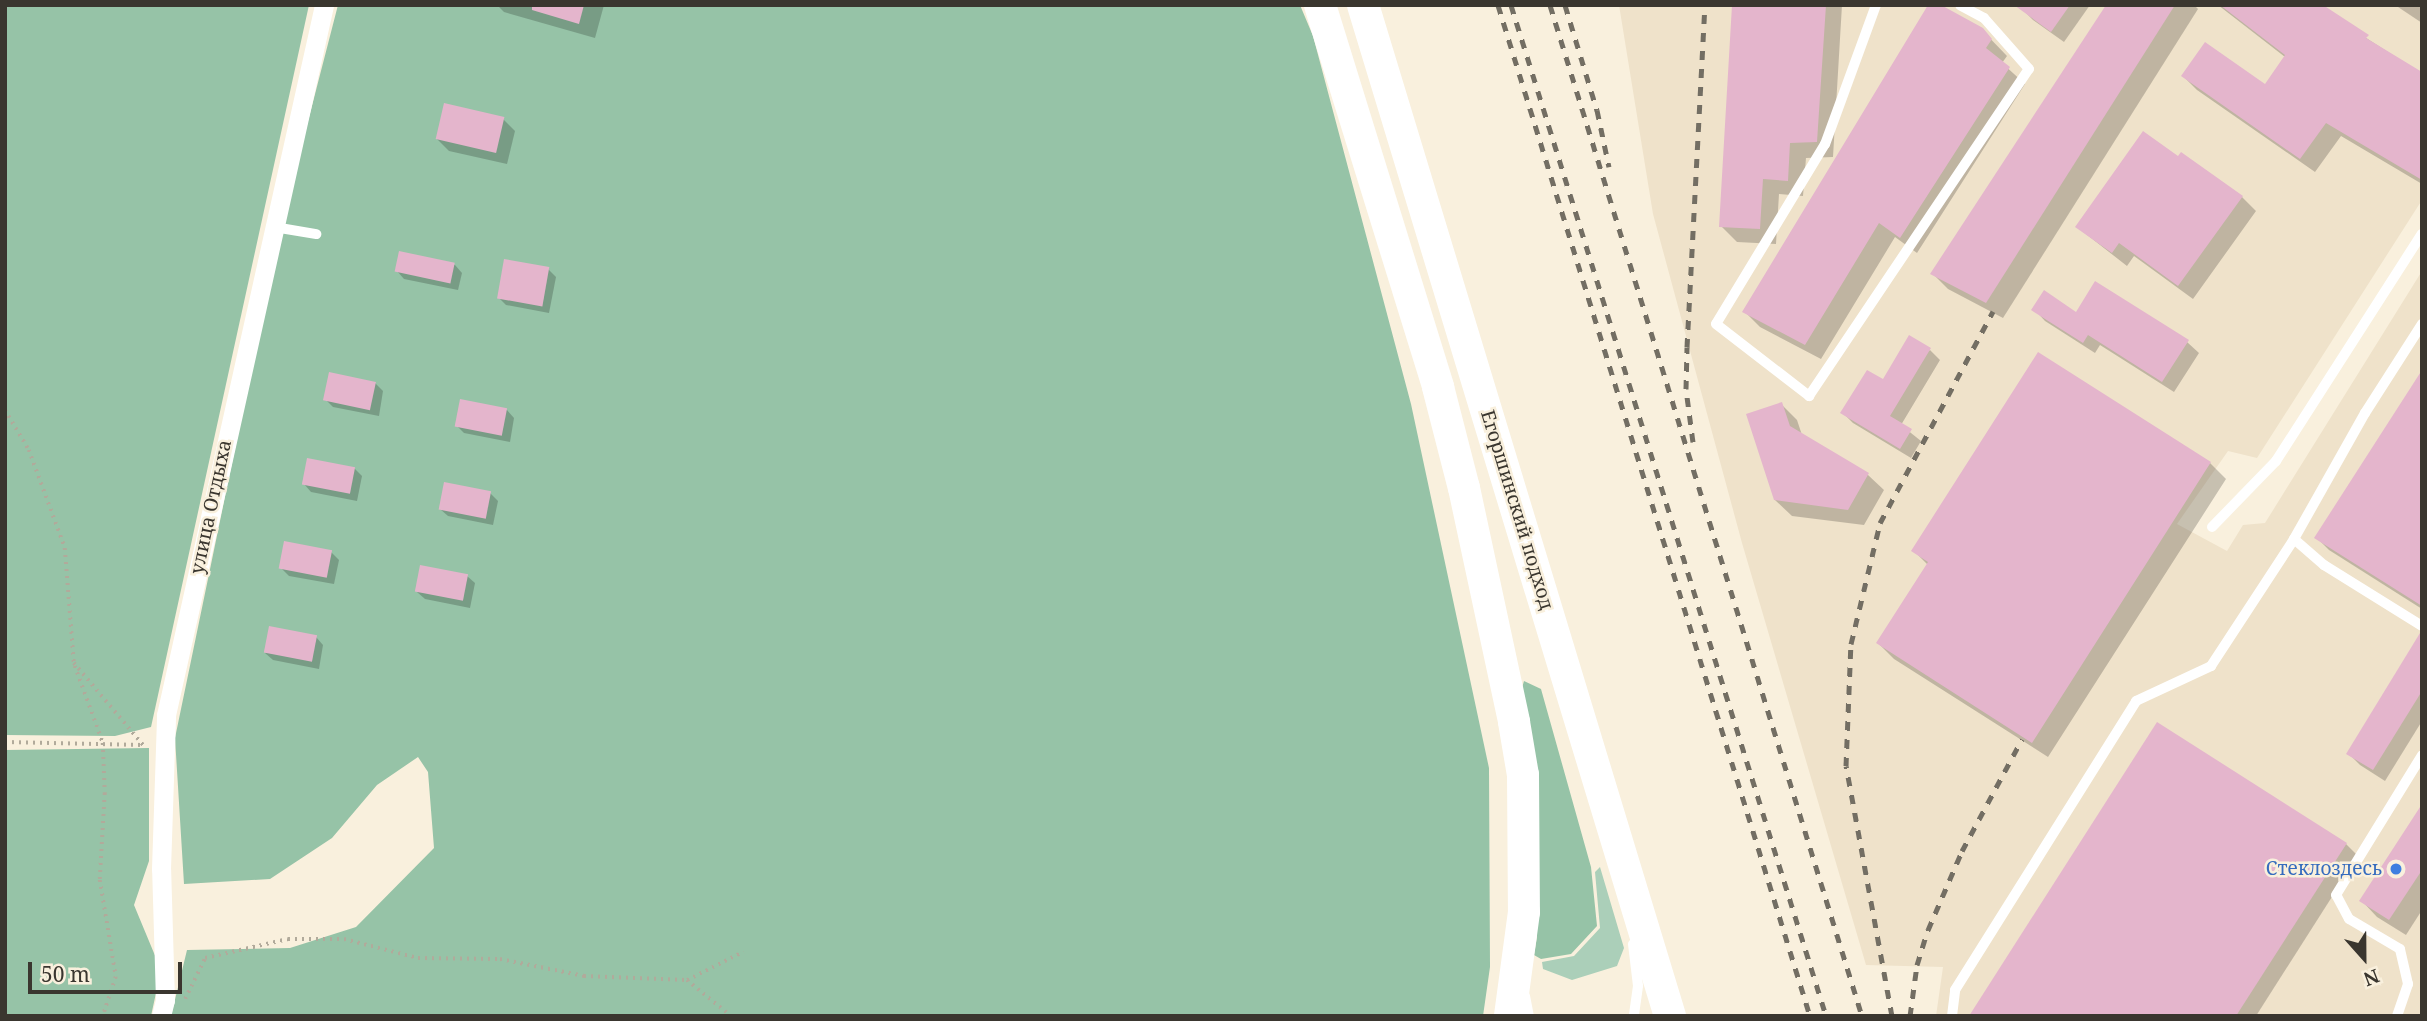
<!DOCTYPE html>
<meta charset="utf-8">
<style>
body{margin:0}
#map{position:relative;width:2427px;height:1021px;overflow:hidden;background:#f9f0dd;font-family:"Noto Serif",serif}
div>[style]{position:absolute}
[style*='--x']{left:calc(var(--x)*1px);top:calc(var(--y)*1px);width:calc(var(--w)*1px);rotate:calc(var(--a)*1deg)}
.built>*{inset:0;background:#efe2ca}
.green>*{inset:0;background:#abcfb9}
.forest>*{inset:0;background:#96c3a7}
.shadow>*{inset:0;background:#0003}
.building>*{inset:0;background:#e4b5cc;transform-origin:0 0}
.path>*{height:3.5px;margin-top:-1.75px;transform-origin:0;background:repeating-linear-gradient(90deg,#b1aa9b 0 2px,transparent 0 7px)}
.service>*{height:10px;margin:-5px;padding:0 5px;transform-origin:5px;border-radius:5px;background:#fff}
.minor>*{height:19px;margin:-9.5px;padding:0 9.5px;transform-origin:9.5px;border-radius:9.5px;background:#fff}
.primary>*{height:32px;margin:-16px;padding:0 16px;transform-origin:16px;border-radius:16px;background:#fff}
.rail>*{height:5px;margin-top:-2.5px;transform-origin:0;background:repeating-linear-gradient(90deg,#736e63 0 9px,transparent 0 18px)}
.dots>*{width:19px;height:19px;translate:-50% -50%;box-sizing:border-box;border:4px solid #f9f0dd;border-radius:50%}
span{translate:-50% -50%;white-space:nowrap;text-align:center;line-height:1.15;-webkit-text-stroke:5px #f9f0dd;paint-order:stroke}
.street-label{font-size:19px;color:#3a362f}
.shop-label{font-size:19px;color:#366cbe}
.right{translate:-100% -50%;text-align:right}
.frame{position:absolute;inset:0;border:7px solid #3a362f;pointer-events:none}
.north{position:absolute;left:2329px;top:923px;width:70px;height:70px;-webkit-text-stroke:5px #f9f0dd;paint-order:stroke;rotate:159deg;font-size:19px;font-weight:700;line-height:28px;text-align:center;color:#3a362f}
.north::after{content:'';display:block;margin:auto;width:24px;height:32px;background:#3a362f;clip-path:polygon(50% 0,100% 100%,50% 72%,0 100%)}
.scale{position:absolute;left:28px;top:962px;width:154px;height:32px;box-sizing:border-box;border:4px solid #3a362f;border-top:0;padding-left:9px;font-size:21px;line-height:24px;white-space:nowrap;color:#3a362f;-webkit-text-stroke:5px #f9f0dd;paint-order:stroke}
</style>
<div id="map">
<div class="built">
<div style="clip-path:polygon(1619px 5px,2422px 5px,2422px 200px,2257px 458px,2228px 451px,2177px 524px,2227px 551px,2243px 525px,2265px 523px,2422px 271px,2422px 1016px,1936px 1016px,1943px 967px,1866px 965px,1742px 543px,1653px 214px)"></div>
</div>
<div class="green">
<div style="clip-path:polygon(1600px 867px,1624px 948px,1617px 966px,1572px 980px,1543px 969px,1542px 962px,1574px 956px,1600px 928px,1595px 872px)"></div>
</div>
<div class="forest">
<div style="clip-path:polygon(5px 5px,309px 5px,151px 727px,115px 736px,5px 735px)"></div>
<div style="clip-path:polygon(338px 5px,1300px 5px,1313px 36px,1411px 404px,1489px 768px,1490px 967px,1483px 1016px,171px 1016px,187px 950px,290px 948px,356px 927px,434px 848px,428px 772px,418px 757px,377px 785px,332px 838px,270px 879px,184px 884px,175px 738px,282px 222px)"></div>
<div style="clip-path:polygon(1524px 681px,1541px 689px,1591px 867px,1597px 926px,1571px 954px,1541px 959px,1534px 955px,1537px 937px,1535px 863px,1519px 698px)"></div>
<div style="clip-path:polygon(149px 748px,149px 861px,134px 905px,161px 970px,151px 1016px,5px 1016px,5px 750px)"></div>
</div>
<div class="shadow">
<div style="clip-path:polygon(497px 5px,604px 5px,595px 38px,504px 12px)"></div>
<div style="clip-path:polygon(1734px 5px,1842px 5px,1833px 157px,1806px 158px,1803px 196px,1779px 194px,1776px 244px,1737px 242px,1721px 226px)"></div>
<div style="clip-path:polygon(2023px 5px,2090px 5px,2064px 42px,2033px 20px,2021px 8px)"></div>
<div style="clip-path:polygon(2108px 5px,2194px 5px,2198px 9px,2003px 318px,1948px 289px,1932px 273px)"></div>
<div style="clip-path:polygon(2218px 5px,2315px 5px,2422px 74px,2422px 184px,2341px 136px,2315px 172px,2197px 90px,2183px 76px,2265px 86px,2285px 57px)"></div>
<div style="clip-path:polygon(2395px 5px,2422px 5px,2422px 23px)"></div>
<div style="clip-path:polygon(1982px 30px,2007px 56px,2002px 63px,2025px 84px,1917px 253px,1895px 237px,1821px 359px,1760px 327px,1744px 311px)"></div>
<div style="clip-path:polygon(503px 119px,515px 131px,507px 164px,449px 151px,437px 139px)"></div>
<div style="clip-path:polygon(2179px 158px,2242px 197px,2256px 211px,2193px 299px,2134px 256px,2127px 266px,2077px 227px)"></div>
<div style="clip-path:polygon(455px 265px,462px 273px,458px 290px,404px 279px,397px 271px)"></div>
<div style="clip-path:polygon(548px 269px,556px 277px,549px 313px,506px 305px,498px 297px)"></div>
<div style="clip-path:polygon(2034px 309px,2077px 314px,2187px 342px,2199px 353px,2174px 392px,2100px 345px,2095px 353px,2045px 321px)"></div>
<div style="clip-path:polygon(1930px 350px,1940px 360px,1901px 425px,1921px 441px,1911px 458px,1853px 423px,1843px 413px)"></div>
<div style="clip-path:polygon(2422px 374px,2422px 609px,2329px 550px,2317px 538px)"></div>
<div style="clip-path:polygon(375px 383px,383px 391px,379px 416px,333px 407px,325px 399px)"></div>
<div style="clip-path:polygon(1781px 404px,1797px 420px,1802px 435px,1868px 475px,1884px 490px,1864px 525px,1792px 516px,1775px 500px)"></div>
<div style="clip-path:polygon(507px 410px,514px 418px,510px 442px,464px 433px,456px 425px)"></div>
<div style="clip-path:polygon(2210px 463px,2226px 479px,2048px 757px,1894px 659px,1878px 643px,1928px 565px,1914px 551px)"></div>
<div style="clip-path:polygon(354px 468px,362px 476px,357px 501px,311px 492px,304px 484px)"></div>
<div style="clip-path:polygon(490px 493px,498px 501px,493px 525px,448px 516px,440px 509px)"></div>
<div style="clip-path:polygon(331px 552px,339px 560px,334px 584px,289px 576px,281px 568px)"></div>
<div style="clip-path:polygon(467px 576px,475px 583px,470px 608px,425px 599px,417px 592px)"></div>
<div style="clip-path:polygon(2422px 634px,2422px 721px,2385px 781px,2360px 765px,2348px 753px)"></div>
<div style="clip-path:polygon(316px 637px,323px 645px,319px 669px,273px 660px,265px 653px)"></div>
<div style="clip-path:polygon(2422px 808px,2422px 910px,2406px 935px,2377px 917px,2362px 901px)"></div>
<div style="clip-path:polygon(2346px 844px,2358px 856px,2256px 1016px,1971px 1016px)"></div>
</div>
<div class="building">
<div style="clip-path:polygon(532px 5px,584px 5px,579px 24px,532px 10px)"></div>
<div style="clip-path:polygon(1732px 5px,1826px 5px,1817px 142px,1790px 143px,1788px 181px,1763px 179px,1760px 229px,1719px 227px)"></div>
<div style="clip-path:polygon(1928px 5px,1941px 5px,1983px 28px,1992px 39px,1986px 48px,2010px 67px,1900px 238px,1879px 223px,1805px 345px,1742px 312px)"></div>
<div style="clip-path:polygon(2014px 5px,2070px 5px,2051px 32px)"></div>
<div style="clip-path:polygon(2106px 5px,2175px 5px,1986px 303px,1930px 274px)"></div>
<div style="clip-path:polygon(2220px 5px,2323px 5px,2369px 35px,2366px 38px,2422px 72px,2422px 180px,2326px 123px,2300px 159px,2181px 76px,2205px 42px,2265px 84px,2285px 55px)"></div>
<div style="left:444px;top:103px;width:62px;height:37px;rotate:13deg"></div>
<div style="clip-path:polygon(2143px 131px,2178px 156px,2181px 152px,2243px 196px,2178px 286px,2119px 243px,2112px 253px,2075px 227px)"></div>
<div style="left:399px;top:251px;width:57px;height:21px;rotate:12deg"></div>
<div style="left:504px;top:259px;width:46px;height:40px;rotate:10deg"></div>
<div style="clip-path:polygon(2095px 281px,2189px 340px,2162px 382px,2088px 335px,2083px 343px,2031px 310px,2044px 290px,2076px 312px)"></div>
<div style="clip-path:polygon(1909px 335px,1931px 348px,1890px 416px,1912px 429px,1900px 449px,1840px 413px,1867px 370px,1883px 379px)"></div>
<div style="clip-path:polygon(2038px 352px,2211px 462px,2032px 743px,1876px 643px,1928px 562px,1911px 551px)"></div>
<div style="clip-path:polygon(2422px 370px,2422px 606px,2314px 538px)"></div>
<div style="left:329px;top:372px;width:48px;height:29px;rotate:12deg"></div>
<div style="left:460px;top:399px;width:48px;height:28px;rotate:11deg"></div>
<div style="clip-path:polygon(1782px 402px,1790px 426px,1869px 473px,1848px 510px,1774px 500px,1746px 414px)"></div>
<div style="left:307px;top:458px;width:49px;height:27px;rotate:11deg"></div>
<div style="left:444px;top:482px;width:48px;height:28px;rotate:11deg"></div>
<div style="left:284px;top:541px;width:49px;height:28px;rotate:11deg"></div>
<div style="left:420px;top:565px;width:49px;height:27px;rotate:11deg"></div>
<div style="left:269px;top:626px;width:49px;height:27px;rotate:11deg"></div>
<div style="clip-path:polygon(2420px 633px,2422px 691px,2373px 770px,2346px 754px)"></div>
<div style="clip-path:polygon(2157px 722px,2347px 843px,2236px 1016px,1969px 1016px)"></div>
<div style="clip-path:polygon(2422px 804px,2422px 870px,2389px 920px,2359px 901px)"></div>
</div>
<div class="path">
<div style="--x:5;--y:410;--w:47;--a:59"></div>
<div style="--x:29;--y:450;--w:104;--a:69.8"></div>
<div style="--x:65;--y:548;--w:115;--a:85.5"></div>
<div style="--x:74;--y:663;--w:110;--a:49.8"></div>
<div style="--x:75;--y:666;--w:82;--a:70"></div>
<div style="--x:103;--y:743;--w:50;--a:87.7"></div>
<div style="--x:105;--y:793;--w:87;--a:93.3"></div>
<div style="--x:100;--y:880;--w:98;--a:80.6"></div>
<div style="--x:116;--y:977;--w:41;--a:108.4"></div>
<div style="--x:5;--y:742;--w:138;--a:1.2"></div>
<div style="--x:687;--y:980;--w:57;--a:39.3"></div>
<div style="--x:185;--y:999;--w:46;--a:-64"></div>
<div style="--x:205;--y:958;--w:85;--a:-12.9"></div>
<div style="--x:288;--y:939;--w:56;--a:0"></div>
<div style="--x:344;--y:939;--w:76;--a:14.4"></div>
<div style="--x:418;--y:958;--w:82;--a:0.7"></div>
<div style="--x:500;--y:959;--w:86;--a:11.4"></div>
<div style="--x:584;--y:976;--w:103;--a:2.2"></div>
<div style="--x:687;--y:980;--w:63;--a:-26.6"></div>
</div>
<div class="service">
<div style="--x:1876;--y:5;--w:148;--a:110.1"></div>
<div style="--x:1825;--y:144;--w:210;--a:121.2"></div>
<div style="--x:1716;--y:324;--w:118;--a:37.7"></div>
<div style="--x:1809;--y:396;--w:394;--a:-56.1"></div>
<div style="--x:2029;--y:69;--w:68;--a:-131.4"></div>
<div style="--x:1984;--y:18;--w:27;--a:-152"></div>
<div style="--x:274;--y:227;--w:43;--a:9.5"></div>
<div style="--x:2422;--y:324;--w:106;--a:122.6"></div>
<div style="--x:2365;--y:413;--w:145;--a:119.4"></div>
<div style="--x:2294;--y:539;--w:40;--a:41"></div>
<div style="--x:2324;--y:565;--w:115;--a:31.9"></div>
<div style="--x:2212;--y:527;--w:92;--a:-45.9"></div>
<div style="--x:2276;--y:461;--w:270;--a:-57.3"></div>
<div style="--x:1633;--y:944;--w:42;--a:83.2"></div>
<div style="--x:1638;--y:986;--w:30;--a:98"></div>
<div style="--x:1525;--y:996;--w:20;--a:79"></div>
<div style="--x:1952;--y:1016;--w:26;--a:-83"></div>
<div style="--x:1955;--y:990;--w:341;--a:-57.9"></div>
<div style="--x:2136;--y:701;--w:83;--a:-25"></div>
<div style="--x:2211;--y:666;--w:152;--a:-56.8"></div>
<div style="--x:2397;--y:1016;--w:34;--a:-71"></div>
<div style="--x:2408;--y:984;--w:36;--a:-103"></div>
<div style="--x:2400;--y:949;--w:59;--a:-149.5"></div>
<div style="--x:2349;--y:919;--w:27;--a:-118"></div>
<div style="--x:2336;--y:895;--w:164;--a:-58.4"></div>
</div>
<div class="minor">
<div style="--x:161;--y:1016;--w:16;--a:-76"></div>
<div style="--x:165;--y:1000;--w:131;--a:-91.7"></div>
<div style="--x:161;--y:869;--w:154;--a:-88.1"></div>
<div style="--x:166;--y:715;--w:727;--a:-77.45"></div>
</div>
<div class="primary">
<div style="--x:1320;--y:5;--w:400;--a:72.8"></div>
<div style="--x:1438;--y:387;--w:104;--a:75.6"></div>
<div style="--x:1464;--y:488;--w:239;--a:77.9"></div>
<div style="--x:1514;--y:722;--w:54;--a:80.4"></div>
<div style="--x:1523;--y:775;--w:137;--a:89.6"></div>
<div style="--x:1524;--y:912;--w:105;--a:97.7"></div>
<div style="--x:1363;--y:5;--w:1057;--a:73.11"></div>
</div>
<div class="rail">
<div style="--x:1498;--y:5;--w:1058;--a:72.85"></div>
<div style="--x:1511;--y:5;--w:1059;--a:72.69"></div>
<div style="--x:1550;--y:5;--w:1058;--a:72.85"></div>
<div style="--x:1565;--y:5;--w:110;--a:73.1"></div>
<div style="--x:1597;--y:110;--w:58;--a:78.1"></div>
<div style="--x:1693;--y:442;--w:53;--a:-97.5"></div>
<div style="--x:1686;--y:389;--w:42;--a:-88.6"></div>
<div style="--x:1687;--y:347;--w:342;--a:-87"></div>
<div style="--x:1892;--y:1016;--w:254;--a:-100.4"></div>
<div style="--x:1846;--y:766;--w:122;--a:-87.7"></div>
<div style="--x:1851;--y:644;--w:124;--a:-76.5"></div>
<div style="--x:1880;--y:523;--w:240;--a:-61.9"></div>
<div style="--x:1910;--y:1016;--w:51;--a:-82.2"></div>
<div style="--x:1917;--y:965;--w:37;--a:-73"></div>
<div style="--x:1928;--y:930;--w:86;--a:-66.7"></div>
<div style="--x:1962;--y:851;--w:127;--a:-61.8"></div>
</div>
<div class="dots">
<div style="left:2396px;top:869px;background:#3f7fe0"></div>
</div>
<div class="street-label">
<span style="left:211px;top:507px;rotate:-78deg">улица Отдыха</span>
<span style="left:1517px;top:510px;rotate:73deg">Егоршинский подход</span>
</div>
<div class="shop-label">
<span class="right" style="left:2382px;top:869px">Стеклоздесь</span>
</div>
<div class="frame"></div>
<div class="north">N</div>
<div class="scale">50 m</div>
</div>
